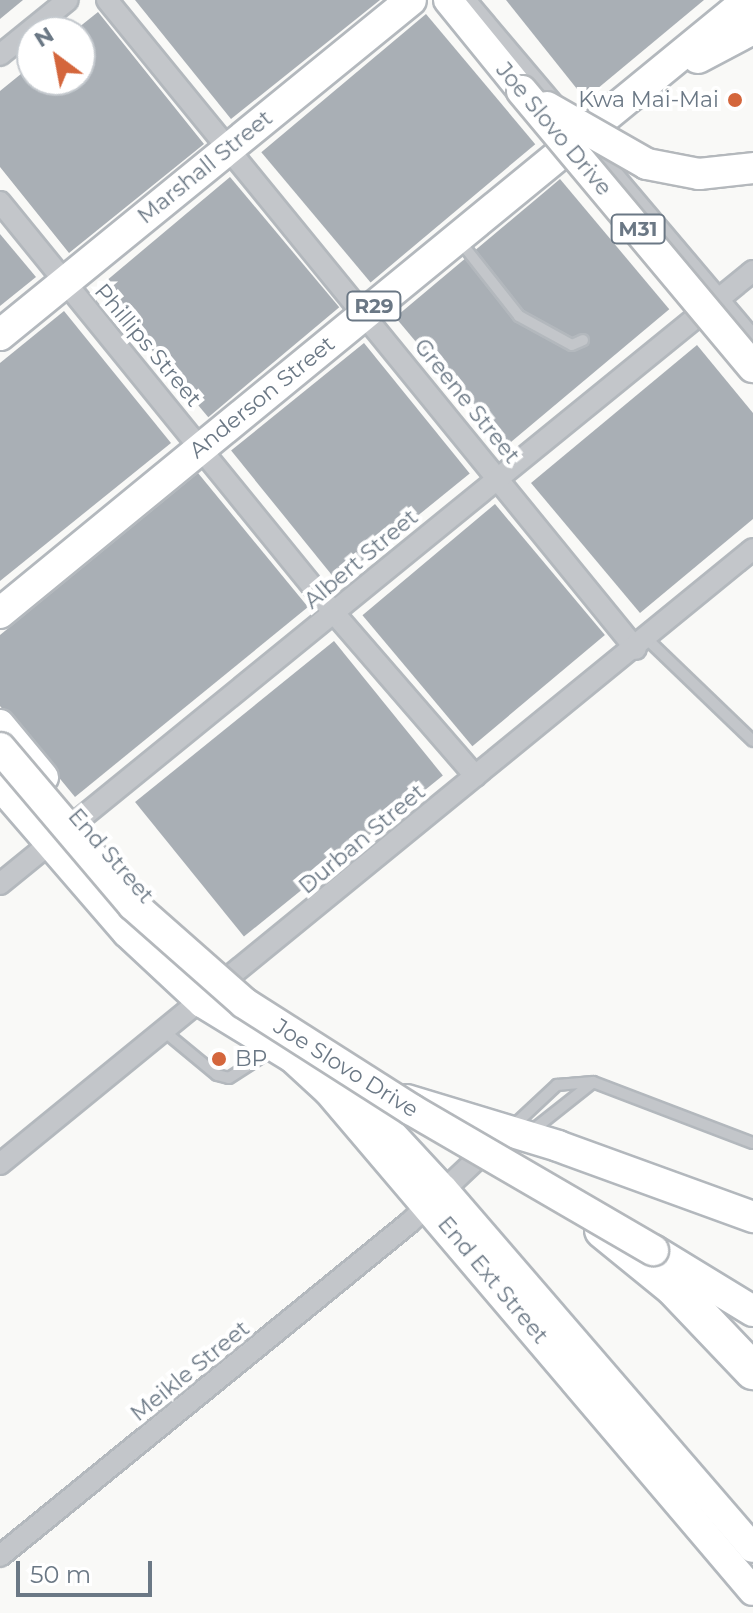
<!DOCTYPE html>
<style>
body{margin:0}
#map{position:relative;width:753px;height:1613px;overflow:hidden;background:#f9f9f7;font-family:Montserrat,sans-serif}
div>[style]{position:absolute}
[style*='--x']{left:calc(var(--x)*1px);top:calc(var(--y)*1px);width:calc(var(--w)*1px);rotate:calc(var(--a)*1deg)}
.building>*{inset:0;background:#a9afb5;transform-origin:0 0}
.roads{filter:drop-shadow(2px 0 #b3b8bd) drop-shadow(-2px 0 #b3b8bd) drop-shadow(0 2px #b3b8bd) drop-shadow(0 -2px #b3b8bd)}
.lane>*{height:10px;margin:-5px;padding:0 5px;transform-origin:5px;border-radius:5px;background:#c3c6ca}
.street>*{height:20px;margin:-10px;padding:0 10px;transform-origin:10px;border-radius:10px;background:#c3c6ca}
.secondary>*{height:28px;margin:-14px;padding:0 14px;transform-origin:14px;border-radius:14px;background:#fff}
.primary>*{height:30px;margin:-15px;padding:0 15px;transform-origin:15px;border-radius:15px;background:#fff}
.highway>*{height:36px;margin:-18px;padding:0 18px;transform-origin:18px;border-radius:18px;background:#fff}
.bridges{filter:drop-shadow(2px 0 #b4b8bc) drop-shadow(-2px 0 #b4b8bc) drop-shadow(0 2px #b4b8bc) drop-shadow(0 -2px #b4b8bc)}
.primary-bridge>*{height:30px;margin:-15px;padding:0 15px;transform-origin:15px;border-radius:15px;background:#fff}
.dots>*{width:22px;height:22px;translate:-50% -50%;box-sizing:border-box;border:4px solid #fff;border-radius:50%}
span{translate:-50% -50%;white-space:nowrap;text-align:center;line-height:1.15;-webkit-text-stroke:8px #fff;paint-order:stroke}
.shield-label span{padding:2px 6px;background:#fff;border:2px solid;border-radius:6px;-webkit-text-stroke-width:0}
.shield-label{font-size:20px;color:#6b7885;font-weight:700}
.poi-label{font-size:22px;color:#6b7885}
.right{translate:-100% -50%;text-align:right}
.left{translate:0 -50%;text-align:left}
.street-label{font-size:22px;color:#6b7885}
.north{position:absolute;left:16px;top:16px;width:80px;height:80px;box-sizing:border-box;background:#fff;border:2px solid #c4c9ce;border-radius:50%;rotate:328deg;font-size:22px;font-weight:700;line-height:32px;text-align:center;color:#6b7885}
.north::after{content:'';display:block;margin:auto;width:28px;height:36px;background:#d4663c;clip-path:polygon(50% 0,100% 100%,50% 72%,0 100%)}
.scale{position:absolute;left:16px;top:1561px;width:136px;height:36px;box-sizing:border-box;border:4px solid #6b7885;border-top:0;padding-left:10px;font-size:24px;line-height:28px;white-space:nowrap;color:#6b7885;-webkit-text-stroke:6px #fff;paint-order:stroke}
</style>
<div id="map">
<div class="building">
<div style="clip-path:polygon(0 0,23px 0,0 19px)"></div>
<div style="clip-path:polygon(135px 0,380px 0,231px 119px)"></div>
<div style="clip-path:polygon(506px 0,704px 0,585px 99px)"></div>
<div style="clip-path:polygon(98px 12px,204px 144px,69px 253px,0 167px,0 91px,32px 65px,32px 80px,80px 80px,80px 32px,73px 32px)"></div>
<div style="left:426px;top:14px;width:170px;height:215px;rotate:50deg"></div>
<div style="left:230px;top:177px;width:170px;height:171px;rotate:50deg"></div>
<div style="left:560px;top:179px;width:170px;height:215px;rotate:50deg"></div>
<div style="clip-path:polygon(0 234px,36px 277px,0 306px)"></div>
<div style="clip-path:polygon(64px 311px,171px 443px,0 581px,0 363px)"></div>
<div style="left:364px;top:343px;width:168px;height:171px;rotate:51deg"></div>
<div style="clip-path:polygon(697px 345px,753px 413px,753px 519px,640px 613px,531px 483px)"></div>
<div style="clip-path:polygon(198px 473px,308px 607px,75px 797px,0 706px,0 635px)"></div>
<div style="left:495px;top:504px;width:171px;height:173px;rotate:50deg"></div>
<div style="left:334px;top:641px;width:173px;height:256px;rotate:51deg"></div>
</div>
<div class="roads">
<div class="lane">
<div style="--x:459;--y:240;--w:97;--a:51.7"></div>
<div style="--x:519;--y:316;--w:60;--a:28.7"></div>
<div style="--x:572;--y:345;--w:12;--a:-24"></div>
<div style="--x:647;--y:639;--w:147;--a:43.9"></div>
<div style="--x:165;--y:1032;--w:67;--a:39.6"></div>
<div style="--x:217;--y:1075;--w:12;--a:14"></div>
<div style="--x:229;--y:1078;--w:54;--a:-32.8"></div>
<div style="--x:512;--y:1127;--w:62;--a:-43"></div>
<div style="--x:557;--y:1085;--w:36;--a:-5"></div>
<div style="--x:593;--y:1082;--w:171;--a:20.9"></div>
<div style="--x:529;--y:1133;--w:80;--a:-38.4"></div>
</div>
<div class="street">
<div style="--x:107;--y:0;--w:837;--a:50.82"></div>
<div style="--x:469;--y:5;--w:440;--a:49.8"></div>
<div style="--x:0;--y:55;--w:87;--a:-39"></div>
<div style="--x:0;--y:202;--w:530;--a:50.9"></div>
<div style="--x:334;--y:613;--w:216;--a:49.1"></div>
<div style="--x:0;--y:884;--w:971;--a:-39.15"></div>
<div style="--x:0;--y:1164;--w:972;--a:-39.24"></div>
<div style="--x:0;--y:1556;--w:527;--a:-39.15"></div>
<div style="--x:409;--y:1223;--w:112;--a:-43.2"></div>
</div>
<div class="secondary">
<div style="--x:448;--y:0;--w:117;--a:50.9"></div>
<div style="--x:0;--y:724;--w:69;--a:50.3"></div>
<div style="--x:0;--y:786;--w:194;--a:49.2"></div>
<div style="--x:127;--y:933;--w:103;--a:43"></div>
<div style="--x:202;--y:1003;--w:105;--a:31.4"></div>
<div style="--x:292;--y:1058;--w:49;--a:42.5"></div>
<div style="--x:328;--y:1091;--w:656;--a:49.64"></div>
<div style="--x:328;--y:1065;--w:169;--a:47.2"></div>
<div style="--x:443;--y:1189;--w:474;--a:49.2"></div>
</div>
<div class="primary">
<div style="--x:698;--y:58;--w:62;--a:-27.8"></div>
<div style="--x:0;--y:335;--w:530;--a:-39.18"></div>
<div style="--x:0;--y:613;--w:967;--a:-39.34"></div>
<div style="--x:407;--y:1100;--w:158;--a:16.9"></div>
<div style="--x:558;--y:1146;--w:208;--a:20"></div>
<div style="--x:653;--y:1250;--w:117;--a:31.4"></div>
</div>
<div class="highway">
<div style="--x:603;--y:1230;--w:92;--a:39.2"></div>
<div style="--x:674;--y:1288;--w:115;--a:46.4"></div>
</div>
</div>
<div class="bridges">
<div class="primary-bridge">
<div style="--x:522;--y:91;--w:360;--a:50.1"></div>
<div style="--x:547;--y:107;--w:115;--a:29.7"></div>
<div style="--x:647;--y:164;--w:53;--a:10.9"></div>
<div style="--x:699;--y:174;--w:54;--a:-6.3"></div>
<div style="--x:0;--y:748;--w:206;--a:49.7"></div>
<div style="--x:133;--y:905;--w:148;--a:41.4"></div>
<div style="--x:244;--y:1003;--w:199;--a:32.5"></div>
<div style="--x:412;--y:1110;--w:279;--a:30.2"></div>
</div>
</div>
<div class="dots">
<div style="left:735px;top:100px;background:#d4663c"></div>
<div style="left:219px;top:1059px;background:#d4663c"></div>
</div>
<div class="shield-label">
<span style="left:638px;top:229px">M31</span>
<span style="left:374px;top:306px">R29</span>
</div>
<div class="poi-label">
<span class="right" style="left:719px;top:100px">Kwa Mai-Mai</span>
<span class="left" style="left:235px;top:1059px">BP</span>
</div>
<div class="street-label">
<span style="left:554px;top:129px;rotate:50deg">Joe Slovo Drive</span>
<span style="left:205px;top:167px;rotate:-39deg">Marshall Street</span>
<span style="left:148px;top:345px;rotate:50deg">Phillips Street</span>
<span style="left:262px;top:397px;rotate:-39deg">Anderson Street</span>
<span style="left:467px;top:401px;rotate:51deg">Greene Street</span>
<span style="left:361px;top:559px;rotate:-40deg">Albert Street</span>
<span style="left:362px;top:839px;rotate:-40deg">Durban Street</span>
<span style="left:111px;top:856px;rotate:49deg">End Street</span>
<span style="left:346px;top:1068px;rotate:32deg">Joe Slovo Drive</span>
<span style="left:493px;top:1280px;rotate:50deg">End Ext Street</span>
<span style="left:190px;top:1371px;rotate:-39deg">Meikle Street</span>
</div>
<div class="north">N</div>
<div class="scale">50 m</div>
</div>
